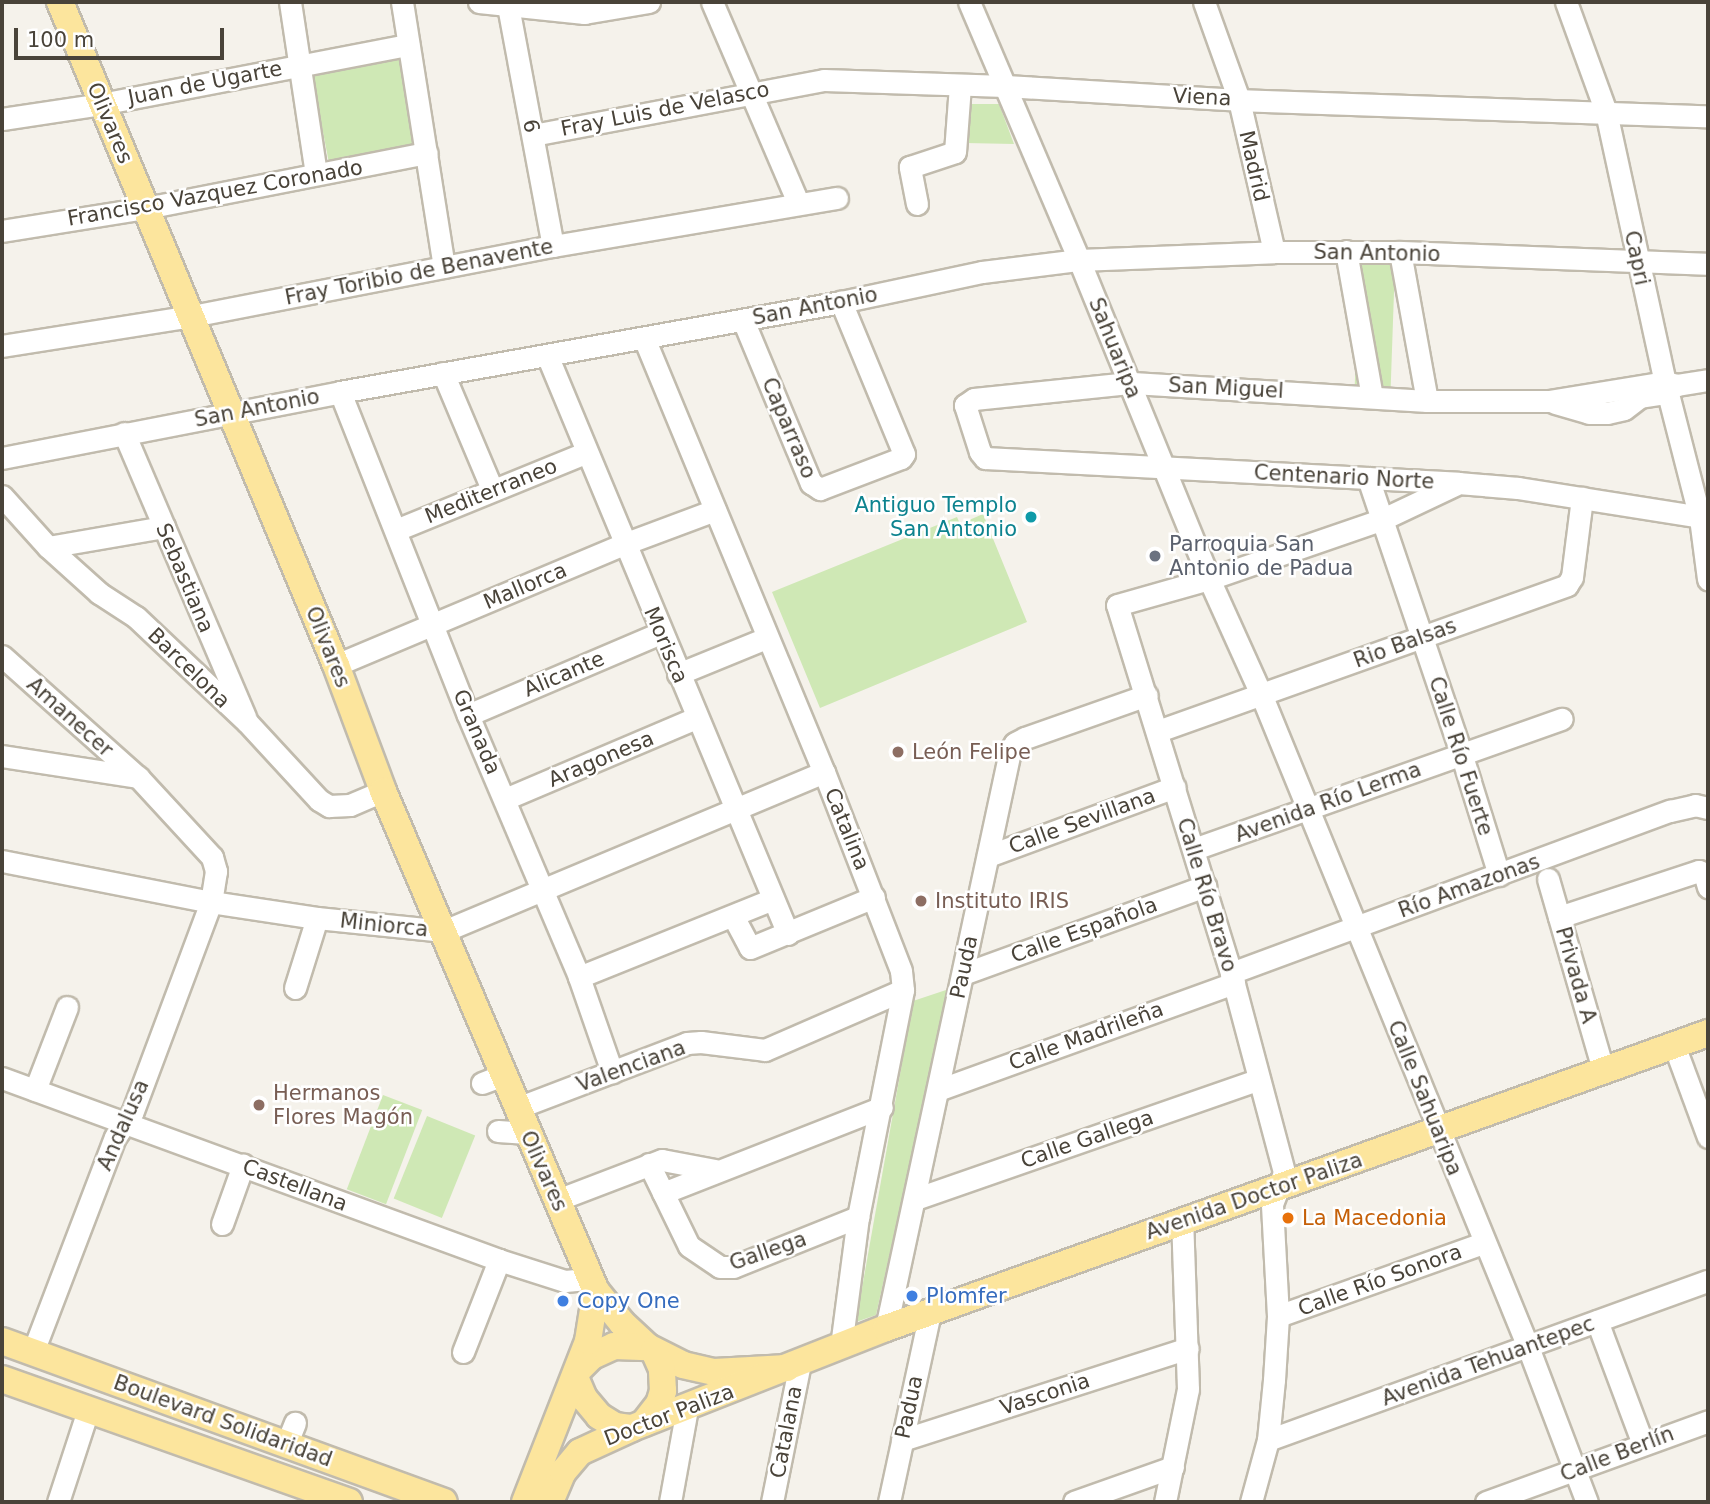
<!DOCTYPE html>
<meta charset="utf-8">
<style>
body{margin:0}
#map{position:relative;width:1710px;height:1504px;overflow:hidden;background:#f5f2eb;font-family:"DejaVu Sans",sans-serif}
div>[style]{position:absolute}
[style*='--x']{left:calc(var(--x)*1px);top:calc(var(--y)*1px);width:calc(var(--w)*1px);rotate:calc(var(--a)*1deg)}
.green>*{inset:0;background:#cfe8b5;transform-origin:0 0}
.roads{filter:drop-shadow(2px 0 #c1bbad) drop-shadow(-2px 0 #c1bbad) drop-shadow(0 2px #c1bbad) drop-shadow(0 -2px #c1bbad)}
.minor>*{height:21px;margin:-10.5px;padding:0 10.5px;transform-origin:10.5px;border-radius:10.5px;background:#fff}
.major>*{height:26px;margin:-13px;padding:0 13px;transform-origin:13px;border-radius:13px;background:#fce59d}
.dots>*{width:19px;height:19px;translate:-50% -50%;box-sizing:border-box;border:4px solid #fff;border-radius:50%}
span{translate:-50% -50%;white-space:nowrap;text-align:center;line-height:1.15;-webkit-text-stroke:5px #fff;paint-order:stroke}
.street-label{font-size:21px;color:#494339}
.culture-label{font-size:21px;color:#0d838f}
.right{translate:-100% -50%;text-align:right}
.worship-label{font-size:21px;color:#5b616d}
.left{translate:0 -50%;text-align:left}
.education-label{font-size:21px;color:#785e54}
.food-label{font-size:21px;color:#c56008}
.shop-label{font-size:21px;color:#366cbe}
.frame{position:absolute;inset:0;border:4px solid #494339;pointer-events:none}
.scale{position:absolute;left:14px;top:28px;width:210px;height:32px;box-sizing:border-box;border:4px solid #494339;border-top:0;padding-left:9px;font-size:21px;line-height:24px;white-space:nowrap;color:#494339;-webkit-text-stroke:5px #fff;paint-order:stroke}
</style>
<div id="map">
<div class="green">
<div style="left:405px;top:56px;width:93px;height:95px;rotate:79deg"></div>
<div style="clip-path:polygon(965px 104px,999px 104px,1014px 144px,965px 143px)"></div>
<div style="left:1359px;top:263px;width:36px;height:128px;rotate:2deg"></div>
<div style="clip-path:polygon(983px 514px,1027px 622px,820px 708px,772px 592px,957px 517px,960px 524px)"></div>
<div style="clip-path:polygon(949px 989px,876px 1315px,856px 1322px,913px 1001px)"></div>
<div style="left:383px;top:1095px;width:42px;height:101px;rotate:21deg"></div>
<div style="left:427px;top:1116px;width:52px;height:89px;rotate:22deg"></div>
</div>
<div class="roads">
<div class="minor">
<div style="--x:290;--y:2;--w:174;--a:81.4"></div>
<div style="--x:402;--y:2;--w:268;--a:81"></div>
<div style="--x:479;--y:2;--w:106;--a:6"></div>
<div style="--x:584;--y:13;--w:66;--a:-9.6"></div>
<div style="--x:712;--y:2;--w:219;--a:66.8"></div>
<div style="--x:969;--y:2;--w:280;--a:66.9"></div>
<div style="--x:1079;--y:260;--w:344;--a:67.8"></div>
<div style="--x:1209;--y:579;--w:126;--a:65.7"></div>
<div style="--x:1261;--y:694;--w:705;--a:67.76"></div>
<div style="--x:1528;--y:1347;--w:166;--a:69.2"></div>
<div style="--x:1204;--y:2;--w:104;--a:70.3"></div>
<div style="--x:1239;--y:100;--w:156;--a:77"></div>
<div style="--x:1566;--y:2;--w:117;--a:70"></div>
<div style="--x:1606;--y:112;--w:276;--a:77.7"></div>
<div style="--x:1665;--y:382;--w:140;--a:75.6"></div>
<div style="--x:1700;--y:518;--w:62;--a:82.5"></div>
<div style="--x:508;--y:6;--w:244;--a:79.4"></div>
<div style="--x:2;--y:119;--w:100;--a:-8.6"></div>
<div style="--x:101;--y:104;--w:313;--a:-10.9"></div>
<div style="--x:533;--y:135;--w:296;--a:-10.7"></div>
<div style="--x:824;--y:80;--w:181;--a:1.9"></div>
<div style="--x:1005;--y:86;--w:234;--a:3.4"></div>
<div style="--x:1239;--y:100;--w:469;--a:2"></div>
<div style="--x:917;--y:204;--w:38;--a:-101"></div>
<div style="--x:910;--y:167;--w:47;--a:-18.4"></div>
<div style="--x:955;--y:152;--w:66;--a:-85.7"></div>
<div style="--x:2;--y:231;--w:146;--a:-9.1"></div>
<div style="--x:146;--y:208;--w:286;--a:-11.1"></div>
<div style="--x:1346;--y:251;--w:148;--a:79.9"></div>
<div style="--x:1400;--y:252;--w:151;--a:79.7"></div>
<div style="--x:743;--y:320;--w:177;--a:67.4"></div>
<div style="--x:811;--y:483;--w:11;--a:34"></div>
<div style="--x:820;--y:489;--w:87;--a:-20.9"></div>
<div style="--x:901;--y:458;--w:5;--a:-53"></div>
<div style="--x:904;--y:454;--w:165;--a:-112.5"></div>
<div style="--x:644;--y:338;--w:470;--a:67.5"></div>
<div style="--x:824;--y:772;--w:213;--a:68.8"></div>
<div style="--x:901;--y:971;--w:19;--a:84"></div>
<div style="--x:903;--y:990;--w:231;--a:101.2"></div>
<div style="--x:858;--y:1217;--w:130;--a:97.5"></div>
<div style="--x:2;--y:346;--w:192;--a:-9"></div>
<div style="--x:192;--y:316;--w:368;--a:-11"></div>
<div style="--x:553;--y:246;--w:288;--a:-9.6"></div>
<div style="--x:547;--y:355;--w:627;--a:67.4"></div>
<div style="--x:443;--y:373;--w:126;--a:67.1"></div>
<div style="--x:1708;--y:380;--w:31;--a:171"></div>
<div style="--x:1677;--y:385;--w:12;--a:-166"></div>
<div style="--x:1665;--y:382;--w:118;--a:170.7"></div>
<div style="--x:1549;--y:401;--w:122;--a:180"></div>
<div style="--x:1427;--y:401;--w:299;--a:-176.5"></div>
<div style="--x:1129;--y:383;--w:156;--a:174.1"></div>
<div style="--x:974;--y:399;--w:11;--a:146"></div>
<div style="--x:965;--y:405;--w:49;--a:72.3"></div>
<div style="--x:980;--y:452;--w:8;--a:50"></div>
<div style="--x:985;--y:458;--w:474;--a:3"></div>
<div style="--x:1458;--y:483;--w:60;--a:4.8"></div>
<div style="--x:1518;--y:488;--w:192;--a:9"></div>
<div style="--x:340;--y:392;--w:347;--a:68.4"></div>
<div style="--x:468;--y:715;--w:285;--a:67"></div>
<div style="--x:579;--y:977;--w:101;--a:70.8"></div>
<div style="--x:1555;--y:403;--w:35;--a:16"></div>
<div style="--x:1589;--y:413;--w:18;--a:0"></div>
<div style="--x:1607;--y:413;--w:17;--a:-13"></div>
<div style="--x:1624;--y:409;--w:20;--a:-37"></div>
<div style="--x:1640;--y:397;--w:20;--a:-9"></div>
<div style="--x:124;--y:433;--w:309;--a:66.9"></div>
<div style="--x:2;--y:458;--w:344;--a:-11"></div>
<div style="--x:340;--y:392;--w:509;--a:-10.18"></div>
<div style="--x:841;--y:302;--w:144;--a:-12"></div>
<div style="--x:982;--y:272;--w:98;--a:-7.1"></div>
<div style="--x:1079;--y:260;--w:195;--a:-2.3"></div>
<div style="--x:1274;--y:252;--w:126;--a:0"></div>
<div style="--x:1400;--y:252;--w:308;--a:2.2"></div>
<div style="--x:1368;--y:478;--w:290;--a:71.3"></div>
<div style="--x:1461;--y:753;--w:128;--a:72.7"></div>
<div style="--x:2;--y:496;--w:69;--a:48"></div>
<div style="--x:48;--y:547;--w:69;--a:42"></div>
<div style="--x:99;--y:593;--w:44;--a:33"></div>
<div style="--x:136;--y:617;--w:153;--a:43.4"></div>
<div style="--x:247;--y:722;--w:106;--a:47.3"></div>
<div style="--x:319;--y:800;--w:12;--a:31"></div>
<div style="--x:329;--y:806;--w:21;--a:-3"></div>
<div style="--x:350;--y:805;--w:36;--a:-23"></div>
<div style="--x:396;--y:530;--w:206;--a:-22.2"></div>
<div style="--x:48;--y:547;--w:118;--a:-9.8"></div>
<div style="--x:2;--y:656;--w:183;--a:41.7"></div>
<div style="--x:139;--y:778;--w:108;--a:47.3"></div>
<div style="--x:212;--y:857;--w:15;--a:74"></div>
<div style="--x:216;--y:871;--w:31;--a:99"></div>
<div style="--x:211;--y:902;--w:225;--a:110.5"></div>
<div style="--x:132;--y:1113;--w:29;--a:125"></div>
<div style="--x:115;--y:1137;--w:230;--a:110.9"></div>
<div style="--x:336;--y:665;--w:312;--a:-22.8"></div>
<div style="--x:624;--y:544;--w:97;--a:-20.5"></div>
<div style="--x:678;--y:674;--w:95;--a:-22.2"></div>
<div style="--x:468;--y:715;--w:209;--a:-23.1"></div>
<div style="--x:1158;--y:731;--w:434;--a:-19.6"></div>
<div style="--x:1567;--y:585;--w:9;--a:-58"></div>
<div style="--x:1572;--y:577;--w:80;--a:-82.8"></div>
<div style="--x:2;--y:756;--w:138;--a:8.8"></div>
<div style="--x:505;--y:799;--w:207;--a:-23"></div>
<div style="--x:1194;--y:849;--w:390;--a:-19.5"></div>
<div style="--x:988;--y:856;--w:199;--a:-20.3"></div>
<div style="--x:2;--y:861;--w:213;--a:11.1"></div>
<div style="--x:211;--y:902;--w:107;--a:8.6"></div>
<div style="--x:317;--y:918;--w:128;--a:5.8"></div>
<div style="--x:444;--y:931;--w:412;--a:-22.7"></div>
<div style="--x:1548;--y:879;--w:199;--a:73.9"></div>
<div style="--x:733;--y:916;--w:36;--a:62"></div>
<div style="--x:750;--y:948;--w:134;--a:-22.4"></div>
<div style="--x:1559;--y:917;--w:147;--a:-18.2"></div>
<div style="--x:1699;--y:871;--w:5;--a:22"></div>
<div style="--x:1704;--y:873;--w:15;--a:74"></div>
<div style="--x:1231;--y:973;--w:468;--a:-20.3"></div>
<div style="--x:1670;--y:811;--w:26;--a:-13"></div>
<div style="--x:1695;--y:805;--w:13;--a:13"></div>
<div style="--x:963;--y:974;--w:258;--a:-20"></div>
<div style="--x:579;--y:977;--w:209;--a:-21.9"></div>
<div style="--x:295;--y:988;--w:73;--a:-72.6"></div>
<div style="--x:1674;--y:1045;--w:98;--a:69.7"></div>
<div style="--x:2;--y:1078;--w:529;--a:20.11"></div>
<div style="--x:499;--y:1260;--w:69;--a:17.7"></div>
<div style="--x:565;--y:1281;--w:25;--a:-5"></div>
<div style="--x:482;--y:1083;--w:22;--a:-21"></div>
<div style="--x:35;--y:1090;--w:89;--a:-68.9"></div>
<div style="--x:938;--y:1090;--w:315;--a:-19.9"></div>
<div style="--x:517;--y:1108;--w:182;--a:-20.9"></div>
<div style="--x:687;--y:1043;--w:14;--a:-4"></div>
<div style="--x:701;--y:1042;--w:64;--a:7.1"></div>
<div style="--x:765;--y:1050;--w:150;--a:-23.5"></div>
<div style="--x:498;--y:1131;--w:29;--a:4"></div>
<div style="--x:649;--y:1164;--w:91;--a:64"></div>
<div style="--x:689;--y:1246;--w:37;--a:34"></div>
<div style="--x:720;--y:1267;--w:13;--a:0"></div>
<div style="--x:733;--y:1267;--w:135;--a:-21.8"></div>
<div style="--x:663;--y:1193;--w:235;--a:-21.4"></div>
<div style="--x:915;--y:1199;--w:364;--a:-19.2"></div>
<div style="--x:557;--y:1200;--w:112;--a:-20.9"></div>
<div style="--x:662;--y:1160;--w:54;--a:10.7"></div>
<div style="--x:222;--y:1224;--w:63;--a:-70.4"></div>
<div style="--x:1278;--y:1316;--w:218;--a:-19.6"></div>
<div style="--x:1597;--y:1321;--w:131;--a:69.5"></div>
<div style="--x:886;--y:1328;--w:590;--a:-77.87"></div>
<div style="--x:1010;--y:751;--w:9;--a:-58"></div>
<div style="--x:1015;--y:743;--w:11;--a:-27"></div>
<div style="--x:1025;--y:738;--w:129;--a:-19.4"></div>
<div style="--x:463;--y:1352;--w:99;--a:-68.6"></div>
<div style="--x:902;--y:1440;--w:300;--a:-17.8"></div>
<div style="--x:1268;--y:1440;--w:468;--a:-19.9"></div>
<div style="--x:286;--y:1445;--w:24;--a:-68"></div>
<div style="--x:58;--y:1502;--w:97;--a:-71.9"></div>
<div style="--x:670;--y:1502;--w:96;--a:-79.7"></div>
<div style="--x:772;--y:1502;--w:142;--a:-78.6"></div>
<div style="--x:889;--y:1502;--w:193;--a:-77.8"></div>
<div style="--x:1074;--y:1502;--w:105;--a:-19.5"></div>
<div style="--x:1165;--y:1502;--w:115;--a:-78.5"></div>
<div style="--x:1188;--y:1389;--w:168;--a:-92"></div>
<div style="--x:1251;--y:1502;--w:64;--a:-74.7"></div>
<div style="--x:1268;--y:1440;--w:60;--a:-84.3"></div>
<div style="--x:1274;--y:1380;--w:64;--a:-86.4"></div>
<div style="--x:1278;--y:1316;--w:112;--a:-93.1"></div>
<div style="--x:1272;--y:1204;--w:34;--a:-69"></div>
<div style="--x:1284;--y:1172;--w:206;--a:-104.9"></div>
<div style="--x:1231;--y:973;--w:385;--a:-107.2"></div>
<div style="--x:1117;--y:605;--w:96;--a:-15.8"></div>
<div style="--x:1209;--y:579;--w:184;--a:-19"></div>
<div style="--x:1383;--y:519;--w:80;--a:-25.3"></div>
<div style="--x:1486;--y:1502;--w:236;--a:-20"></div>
</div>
<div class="major">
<div style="--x:60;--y:2;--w:718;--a:67.4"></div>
<div style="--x:336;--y:665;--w:134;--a:69.5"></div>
<div style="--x:383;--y:791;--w:543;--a:66.93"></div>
<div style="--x:596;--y:1291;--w:41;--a:50.9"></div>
<div style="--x:622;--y:1323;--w:35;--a:43"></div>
<div style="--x:648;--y:1347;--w:39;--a:27"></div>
<div style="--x:683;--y:1365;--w:32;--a:13"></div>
<div style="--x:714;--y:1372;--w:73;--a:-3.1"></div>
<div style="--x:2;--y:1341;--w:470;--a:20"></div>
<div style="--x:579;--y:1369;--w:18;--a:-45"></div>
<div style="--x:592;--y:1356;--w:24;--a:-24"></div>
<div style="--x:614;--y:1346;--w:34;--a:2"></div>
<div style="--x:575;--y:1377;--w:23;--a:67"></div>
<div style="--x:584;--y:1398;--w:23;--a:50"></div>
<div style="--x:599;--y:1416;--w:19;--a:32"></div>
<div style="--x:615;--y:1426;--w:17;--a:7"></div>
<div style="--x:2;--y:1379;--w:368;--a:19.5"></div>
<div style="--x:644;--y:1423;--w:24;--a:-52"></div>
<div style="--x:659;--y:1404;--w:14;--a:-73"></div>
<div style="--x:663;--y:1391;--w:22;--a:-93"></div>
<div style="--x:662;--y:1369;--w:20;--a:-114"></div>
<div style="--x:525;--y:1502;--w:173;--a:-68.6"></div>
<div style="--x:588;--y:1341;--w:51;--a:-80.9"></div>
<div style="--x:550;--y:1502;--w:33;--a:-67"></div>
<div style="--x:563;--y:1472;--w:26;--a:-50"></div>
<div style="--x:580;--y:1452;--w:57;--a:-24.8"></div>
<div style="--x:632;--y:1428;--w:273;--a:-21.5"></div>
<div style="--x:886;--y:1328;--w:873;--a:-19.74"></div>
</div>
</div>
<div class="dots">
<div style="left:1031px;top:517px;background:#0f9aa8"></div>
<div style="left:1155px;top:556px;background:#6b7280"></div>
<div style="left:898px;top:752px;background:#8d6e63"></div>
<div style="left:921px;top:901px;background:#8d6e63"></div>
<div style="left:259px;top:1105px;background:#8d6e63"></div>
<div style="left:1288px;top:1218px;background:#e8710a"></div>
<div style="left:912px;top:1296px;background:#3f7fe0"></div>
<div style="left:563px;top:1301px;background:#3f7fe0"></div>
</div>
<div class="street-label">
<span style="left:205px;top:83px;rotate:-11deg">Juan de Ugarte</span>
<span style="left:1202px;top:97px;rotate:3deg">Viena</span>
<span style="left:665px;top:109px;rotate:-11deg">Fray Luis de Velasco</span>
<span style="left:110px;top:123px;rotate:67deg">Olivares</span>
<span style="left:531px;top:126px;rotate:79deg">6</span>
<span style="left:1254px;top:166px;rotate:77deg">Madrid</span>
<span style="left:215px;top:193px;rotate:-10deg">Francisco Vazquez Coronado</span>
<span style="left:1377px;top:253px;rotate:1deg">San Antonio</span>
<span style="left:1637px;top:258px;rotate:78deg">Capri</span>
<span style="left:419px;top:272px;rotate:-11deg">Fray Toribio de Benavente</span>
<span style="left:815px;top:306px;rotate:-11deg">San Antonio</span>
<span style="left:1115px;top:348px;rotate:68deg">Sahuaripa</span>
<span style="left:1226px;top:388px;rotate:3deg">San Miguel</span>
<span style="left:257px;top:408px;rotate:-11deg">San Antonio</span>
<span style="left:789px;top:428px;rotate:67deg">Caparraso</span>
<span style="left:1344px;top:477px;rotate:3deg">Centenario Norte</span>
<span style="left:491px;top:491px;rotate:-22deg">Mediterraneo</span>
<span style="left:185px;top:578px;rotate:67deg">Sebastiana</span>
<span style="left:525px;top:586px;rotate:-23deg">Mallorca</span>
<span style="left:1405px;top:643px;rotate:-20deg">Rio Balsas</span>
<span style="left:666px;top:645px;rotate:67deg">Morisca</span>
<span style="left:328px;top:647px;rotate:68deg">Olivares</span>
<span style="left:189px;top:668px;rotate:44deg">Barcelona</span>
<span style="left:564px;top:674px;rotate:-23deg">Alicante</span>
<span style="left:70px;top:717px;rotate:42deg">Amanecer</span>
<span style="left:477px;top:732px;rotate:67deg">Granada</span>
<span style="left:1461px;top:756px;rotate:72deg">Calle Río Fuerte</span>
<span style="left:601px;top:759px;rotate:-23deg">Aragonesa</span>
<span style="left:1328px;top:802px;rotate:-20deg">Avenida Río Lerma</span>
<span style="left:1082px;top:821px;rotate:-20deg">Calle Sevillana</span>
<span style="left:847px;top:829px;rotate:68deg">Catalina</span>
<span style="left:1469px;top:886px;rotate:-20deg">Río Amazonas</span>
<span style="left:1207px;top:895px;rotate:73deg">Calle Río Bravo</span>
<span style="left:384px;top:925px;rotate:6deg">Miniorca</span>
<span style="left:1084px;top:930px;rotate:-20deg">Calle Española</span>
<span style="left:964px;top:967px;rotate:-78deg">Pauda</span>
<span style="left:1576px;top:975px;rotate:74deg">Privada A</span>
<span style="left:1086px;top:1036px;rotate:-20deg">Calle Madrileña</span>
<span style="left:631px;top:1066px;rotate:-20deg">Valenciana</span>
<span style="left:1425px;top:1098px;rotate:68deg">Calle Sahuaripa</span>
<span style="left:123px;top:1125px;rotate:-66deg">Andalusa</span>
<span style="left:1087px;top:1139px;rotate:-19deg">Calle Gallega</span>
<span style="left:544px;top:1171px;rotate:66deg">Olivares</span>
<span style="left:295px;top:1185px;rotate:21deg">Castellana</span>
<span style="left:1254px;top:1196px;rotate:-19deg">Avenida Doctor Paliza</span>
<span style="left:768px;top:1251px;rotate:-19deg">Gallega</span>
<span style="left:1380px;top:1280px;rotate:-20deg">Calle Río Sonora</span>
<span style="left:1488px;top:1361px;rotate:-20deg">Avenida Tehuantepec</span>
<span style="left:1045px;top:1394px;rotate:-18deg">Vasconia</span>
<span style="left:909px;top:1407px;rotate:-78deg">Padua</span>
<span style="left:669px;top:1415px;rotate:-21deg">Doctor Paliza</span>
<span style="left:223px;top:1421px;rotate:20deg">Boulevard Solidaridad</span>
<span style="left:786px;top:1432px;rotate:-79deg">Catalana</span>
<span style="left:1617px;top:1454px;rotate:-21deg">Calle Berlín</span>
</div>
<div class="culture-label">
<span class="right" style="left:1017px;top:517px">Antiguo Templo<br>San Antonio</span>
</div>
<div class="worship-label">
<span class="left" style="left:1169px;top:556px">Parroquia San<br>Antonio de Padua</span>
</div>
<div class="education-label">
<span class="left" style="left:912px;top:752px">León Felipe</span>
<span class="left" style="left:935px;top:901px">Instituto IRIS</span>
<span class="left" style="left:273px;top:1105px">Hermanos<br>Flores Magón</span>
</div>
<div class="food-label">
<span class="left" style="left:1302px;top:1218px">La Macedonia</span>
</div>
<div class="shop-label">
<span class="left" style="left:926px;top:1296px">Plomfer</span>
<span class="left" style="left:577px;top:1301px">Copy One</span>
</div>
<div class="frame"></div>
<div class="scale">100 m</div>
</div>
